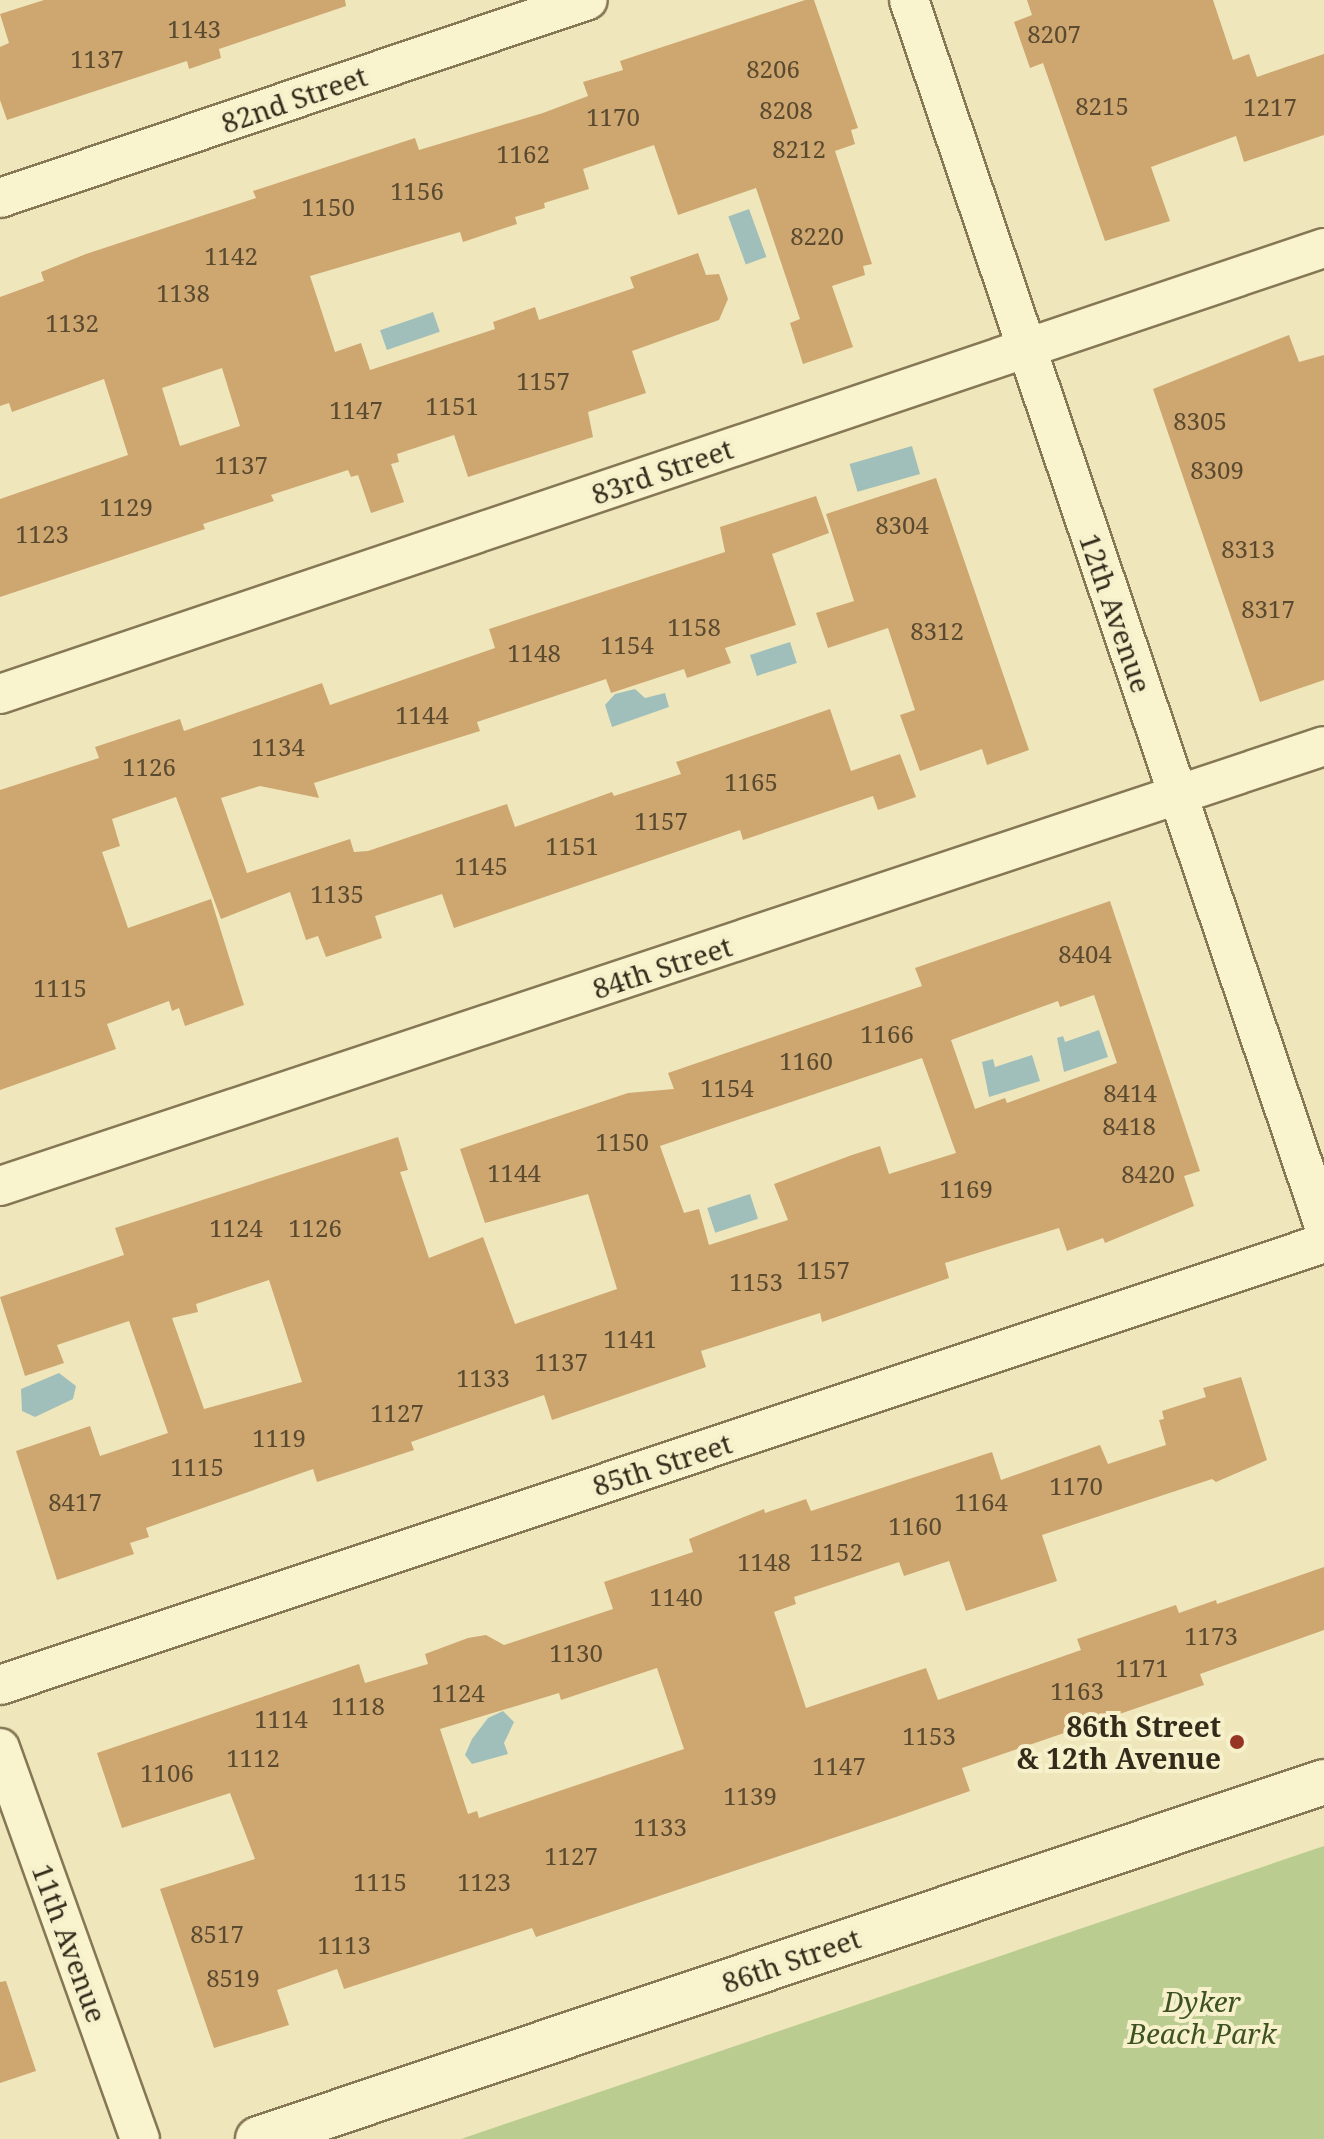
<!DOCTYPE html>
<style>
body{margin:0}
#map{position:relative;width:1324px;height:2139px;overflow:hidden;background:#efe7bb;font-family:"Noto Serif",serif}
div>[style]{position:absolute}
[style*='--x']{left:calc(var(--x)*1px);top:calc(var(--y)*1px);width:calc(var(--w)*1px);rotate:calc(var(--a)*1deg)}
.green>*{inset:0;background:#bbcc90}
.water>*{inset:0;background:#a0bfbb;transform-origin:0 0}
.building>*{inset:0;background:#cea670}
.roads{filter:drop-shadow(2px 0 #867755) drop-shadow(-2px 0 #867755) drop-shadow(0 2px #867755) drop-shadow(0 -2px #867755)}
.minor>*{height:38px;margin:-19px;padding:0 19px;transform-origin:19px;border-radius:19px;background:#faf4ce}
.secondary>*{height:44px;margin:-22px;padding:0 22px;transform-origin:22px;border-radius:22px;background:#faf4ce}
.dots>*{width:22px;height:22px;translate:-50% -50%;box-sizing:border-box;border:4px solid #f6f0cb;border-radius:50%}
span{translate:-50% -50%;white-space:nowrap;text-align:center;line-height:1.15;-webkit-text-stroke:8px #f6f0cb;paint-order:stroke}
.number-label{font-size:24px;color:#5a4a30}
.number-label span{-webkit-text-stroke-width:0}
.street-label{font-size:28px;color:#342b1a}
.poi-label{font-size:28px;color:#342b1a;font-weight:700}
.right{translate:-100% -50%;text-align:right}
.park-label{font-size:28px;color:#3d5220;font-style:italic}
</style>
<div id="map">
<div class="green">
<div style="clip-path:polygon(1324px 1846px,1324px 2139px,461px 2139px)"></div>
</div>
<div class="water">
<div style="left:749px;top:209px;width:51px;height:22px;rotate:70deg"></div>
<div style="left:433px;top:312px;width:21px;height:56px;rotate:71deg"></div>
<div style="left:912px;top:446px;width:29px;height:65px;rotate:74deg"></div>
<div style="left:790px;top:642px;width:22px;height:42px;rotate:72deg"></div>
<div style="clip-path:polygon(635px 689px,645px 698px,665px 693px,669px 707px,612px 727px,605px 705px,615px 694px)"></div>
<div style="clip-path:polygon(1099px 1030px,1108px 1057px,1064px 1072px,1057px 1038px,1063px 1036px,1065px 1042px)"></div>
<div style="clip-path:polygon(1032px 1055px,1040px 1081px,989px 1097px,982px 1062px,993px 1059px,995px 1067px)"></div>
<div style="left:750px;top:1194px;width:26px;height:45px;rotate:72deg"></div>
<div style="clip-path:polygon(59px 1373px,76px 1386px,73px 1399px,35px 1417px,22px 1411px,21px 1389px)"></div>
<div style="clip-path:polygon(503px 1711px,514px 1722px,504px 1743px,508px 1754px,472px 1764px,465px 1755px,472px 1739px,488px 1718px)"></div>
</div>
<div class="building">
<div style="clip-path:polygon(44px 0,345px 0,346px 6px,219px 49px,221px 58px,189px 69px,187px 61px,7px 120px,0 100px,0 47px,9px 43px,0 14px)"></div>
<div style="clip-path:polygon(evenodd,805px 0,814px 0,858px 128px,851px 130px,855px 144px,835px 151px,872px 264px,863px 266px,865px 275px,832px 286px,853px 347px,803px 364px,790px 323px,800px 319px,756px 188px,678px 215px,654px 145px,583px 169px,589px 189px,544px 203px,545px 208px,515px 217px,517px 224px,463px 242px,460px 232px,310px 276px,335px 352px,361px 343px,370px 370px,495px 329px,493px 322px,535px 307px,539px 320px,634px 288px,630px 277px,698px 253px,706px 275px,719px 274px,728px 299px,719px 320px,632px 351px,646px 393px,588px 412px,593px 437px,468px 477px,454px 435px,397px 454px,399px 462px,391px 464px,404px 502px,371px 513px,358px 475px,351px 477px,348px 470px,271px 495px,274px 501px,203px 524px,205px 529px,0 597px,0 499px,128px 455px,104px 379px,12px 412px,9px 403px,0 406px,0 297px,44px 281px,41px 272px,86px 254px,256px 198px,253px 191px,415px 138px,419px 150px,543px 113px,588px 96px,583px 82px,623px 70px,620px 61px,805px 0,222px 368px,240px 426px,180px 446px,162px 388px,222px 368px)"></div>
<div style="clip-path:polygon(1027px 0,1213px 0,1233px 60px,1249px 54px,1257px 77px,1324px 54px,1324px 135px,1244px 162px,1236px 136px,1151px 167px,1170px 221px,1105px 241px,1043px 63px,1030px 68px,1014px 22px,1032px 15px)"></div>
<div style="clip-path:polygon(1289px 335px,1299px 362px,1324px 355px,1324px 680px,1260px 702px,1153px 389px)"></div>
<div style="clip-path:polygon(936px 478px,1029px 750px,987px 765px,982px 749px,920px 771px,900px 715px,915px 710px,888px 628px,828px 648px,816px 613px,854px 601px,826px 514px)"></div>
<div style="clip-path:polygon(816px 496px,829px 533px,772px 554px,796px 625px,725px 648px,731px 663px,687px 678px,684px 669px,611px 693px,606px 679px,477px 722px,480px 731px,314px 783px,319px 798px,260px 786px,221px 798px,247px 873px,350px 839px,354px 852px,368px 851px,507px 804px,515px 827px,612px 792px,614px 796px,681px 774px,676px 762px,830px 709px,851px 771px,900px 754px,916px 797px,878px 810px,873px 796px,743px 840px,740px 830px,454px 928px,442px 894px,375px 916px,382px 938px,326px 957px,318px 936px,306px 940px,290px 892px,221px 919px,176px 797px,112px 819px,120px 846px,102px 852px,128px 928px,211px 899px,244px 1005px,185px 1026px,179px 1008px,172px 1011px,169px 1001px,107px 1024px,116px 1049px,0 1090px,0 790px,99px 758px,95px 747px,180px 719px,184px 731px,322px 683px,330px 705px,495px 648px,489px 629px,725px 552px,720px 527px)"></div>
<div style="clip-path:polygon(evenodd,1110px 901px,1200px 1171px,1184px 1176px,1194px 1206px,1105px 1243px,1103px 1238px,1067px 1251px,1059px 1228px,945px 1263px,949px 1278px,822px 1322px,820px 1313px,701px 1351px,706px 1367px,552px 1420px,544px 1395px,411px 1442px,414px 1450px,317px 1482px,313px 1469px,146px 1528px,149px 1537px,130px 1543px,134px 1554px,57px 1580px,16px 1451px,90px 1426px,100px 1456px,168px 1433px,129px 1321px,57px 1345px,64px 1363px,25px 1376px,0 1297px,124px 1255px,115px 1228px,398px 1137px,408px 1170px,400px 1172px,429px 1258px,483px 1237px,515px 1324px,617px 1289px,588px 1194px,485px 1223px,460px 1149px,628px 1093px,674px 1089px,668px 1073px,922px 986px,915px 968px,1110px 901px,1094px 995px,1117px 1063px,1007px 1103px,1005px 1098px,975px 1109px,951px 1040px,1058px 1001px,1060px 1007px,1094px 995px,1110px 901px,922px 1058px,956px 1153px,889px 1174px,880px 1146px,852px 1155px,774px 1184px,788px 1220px,709px 1245px,699px 1209px,684px 1213px,660px 1146px,922px 1058px,1110px 901px,269px 1280px,302px 1382px,204px 1409px,172px 1318px,198px 1312px,196px 1304px,269px 1280px)"></div>
<div style="clip-path:polygon(evenodd,1241px 1377px,1267px 1460px,1216px 1482px,1212px 1479px,1042px 1535px,1057px 1581px,966px 1611px,949px 1561px,904px 1576px,899px 1562px,794px 1597px,796px 1604px,774px 1612px,806px 1708px,926px 1668px,938px 1700px,1081px 1650px,1077px 1639px,1176px 1605px,1179px 1613px,1216px 1600px,1217px 1604px,1324px 1567px,1324px 1630px,1200px 1674px,1204px 1685px,962px 1768px,970px 1791px,896px 1817px,536px 1937px,532px 1928px,344px 1989px,337px 1969px,277px 1990px,289px 2025px,214px 2048px,160px 1889px,255px 1859px,230px 1793px,122px 1828px,97px 1753px,359px 1664px,365px 1683px,428px 1664px,425px 1654px,468px 1638px,486px 1635px,504px 1645px,613px 1609px,604px 1582px,693px 1552px,689px 1539px,764px 1509px,765px 1513px,806px 1499px,811px 1511px,992px 1452px,1001px 1480px,1100px 1445px,1108px 1464px,1166px 1445px,1159px 1420px,1164px 1419px,1162px 1411px,1206px 1397px,1203px 1388px,1241px 1377px,657px 1668px,684px 1749px,479px 1818px,477px 1811px,468px 1814px,440px 1729px,559px 1693px,561px 1700px,657px 1668px)"></div>
<div style="clip-path:polygon(6px 1981px,36px 2071px,0 2083px,0 1982px)"></div>
</div>
<div class="roads">
<div class="minor">
<div style="--x:909;--y:0;--w:1294;--a:71.3"></div>
<div style="--x:0;--y:198;--w:620;--a:-18.61"></div>
<div style="--x:0;--y:694;--w:1397;--a:-18.62"></div>
<div style="--x:0;--y:1186;--w:1395;--a:-18.38"></div>
<div style="--x:0;--y:1685;--w:1396;--a:-18.46"></div>
<div style="--x:0;--y:1748;--w:415;--a:70.3"></div>
</div>
<div class="secondary">
<div style="--x:258;--y:2139;--w:1124;--a:-18.52"></div>
</div>
</div>
<div class="dots">
<div style="left:1237px;top:1742px;background:#963524"></div>
</div>
<div class="number-label">
<span style="left:194px;top:29px">1143</span>
<span style="left:1054px;top:34px">8207</span>
<span style="left:97px;top:59px">1137</span>
<span style="left:773px;top:69px">8206</span>
<span style="left:1102px;top:106px">8215</span>
<span style="left:1270px;top:107px">1217</span>
<span style="left:786px;top:110px">8208</span>
<span style="left:613px;top:117px">1170</span>
<span style="left:799px;top:149px">8212</span>
<span style="left:523px;top:154px">1162</span>
<span style="left:417px;top:191px">1156</span>
<span style="left:328px;top:207px">1150</span>
<span style="left:817px;top:236px">8220</span>
<span style="left:231px;top:256px">1142</span>
<span style="left:183px;top:293px">1138</span>
<span style="left:72px;top:323px">1132</span>
<span style="left:543px;top:381px">1157</span>
<span style="left:452px;top:406px">1151</span>
<span style="left:356px;top:410px">1147</span>
<span style="left:1200px;top:421px">8305</span>
<span style="left:241px;top:465px">1137</span>
<span style="left:1217px;top:470px">8309</span>
<span style="left:126px;top:507px">1129</span>
<span style="left:902px;top:525px">8304</span>
<span style="left:42px;top:534px">1123</span>
<span style="left:1248px;top:549px">8313</span>
<span style="left:1268px;top:609px">8317</span>
<span style="left:694px;top:627px">1158</span>
<span style="left:937px;top:631px">8312</span>
<span style="left:627px;top:645px">1154</span>
<span style="left:534px;top:653px">1148</span>
<span style="left:422px;top:715px">1144</span>
<span style="left:278px;top:747px">1134</span>
<span style="left:149px;top:767px">1126</span>
<span style="left:751px;top:782px">1165</span>
<span style="left:661px;top:821px">1157</span>
<span style="left:572px;top:846px">1151</span>
<span style="left:481px;top:866px">1145</span>
<span style="left:337px;top:894px">1135</span>
<span style="left:1085px;top:954px">8404</span>
<span style="left:60px;top:988px">1115</span>
<span style="left:887px;top:1034px">1166</span>
<span style="left:806px;top:1061px">1160</span>
<span style="left:727px;top:1088px">1154</span>
<span style="left:1130px;top:1093px">8414</span>
<span style="left:1129px;top:1126px">8418</span>
<span style="left:622px;top:1142px">1150</span>
<span style="left:514px;top:1173px">1144</span>
<span style="left:1148px;top:1174px">8420</span>
<span style="left:966px;top:1189px">1169</span>
<span style="left:236px;top:1228px">1124</span>
<span style="left:315px;top:1228px">1126</span>
<span style="left:823px;top:1270px">1157</span>
<span style="left:756px;top:1282px">1153</span>
<span style="left:630px;top:1339px">1141</span>
<span style="left:561px;top:1362px">1137</span>
<span style="left:483px;top:1378px">1133</span>
<span style="left:397px;top:1413px">1127</span>
<span style="left:279px;top:1438px">1119</span>
<span style="left:197px;top:1467px">1115</span>
<span style="left:1076px;top:1486px">1170</span>
<span style="left:75px;top:1502px">8417</span>
<span style="left:981px;top:1502px">1164</span>
<span style="left:915px;top:1526px">1160</span>
<span style="left:836px;top:1552px">1152</span>
<span style="left:764px;top:1562px">1148</span>
<span style="left:676px;top:1597px">1140</span>
<span style="left:1211px;top:1636px">1173</span>
<span style="left:576px;top:1653px">1130</span>
<span style="left:1142px;top:1668px">1171</span>
<span style="left:1077px;top:1691px">1163</span>
<span style="left:458px;top:1693px">1124</span>
<span style="left:358px;top:1706px">1118</span>
<span style="left:281px;top:1719px">1114</span>
<span style="left:929px;top:1736px">1153</span>
<span style="left:253px;top:1758px">1112</span>
<span style="left:839px;top:1766px">1147</span>
<span style="left:167px;top:1773px">1106</span>
<span style="left:750px;top:1796px">1139</span>
<span style="left:660px;top:1827px">1133</span>
<span style="left:571px;top:1856px">1127</span>
<span style="left:380px;top:1882px">1115</span>
<span style="left:484px;top:1882px">1123</span>
<span style="left:217px;top:1934px">8517</span>
<span style="left:344px;top:1945px">1113</span>
<span style="left:233px;top:1978px">8519</span>
</div>
<div class="street-label">
<span style="left:294px;top:99px;rotate:-19deg">82nd Street</span>
<span style="left:662px;top:471px;rotate:-19deg">83rd Street</span>
<span style="left:1116px;top:613px;rotate:71deg">12th Avenue</span>
<span style="left:662px;top:967px;rotate:-18deg">84th Street</span>
<span style="left:662px;top:1464px;rotate:-18deg">85th Street</span>
<span style="left:70px;top:1943px;rotate:70deg">11th Avenue</span>
<span style="left:791px;top:1960px;rotate:-19deg">86th Street</span>
</div>
<div class="poi-label">
<span class="right" style="left:1221px;top:1742px">86th Street<br>&amp; 12th Avenue</span>
</div>
<div class="park-label">
<span style="left:1202px;top:2017px">Dyker<br>Beach Park</span>
</div>
</div>
